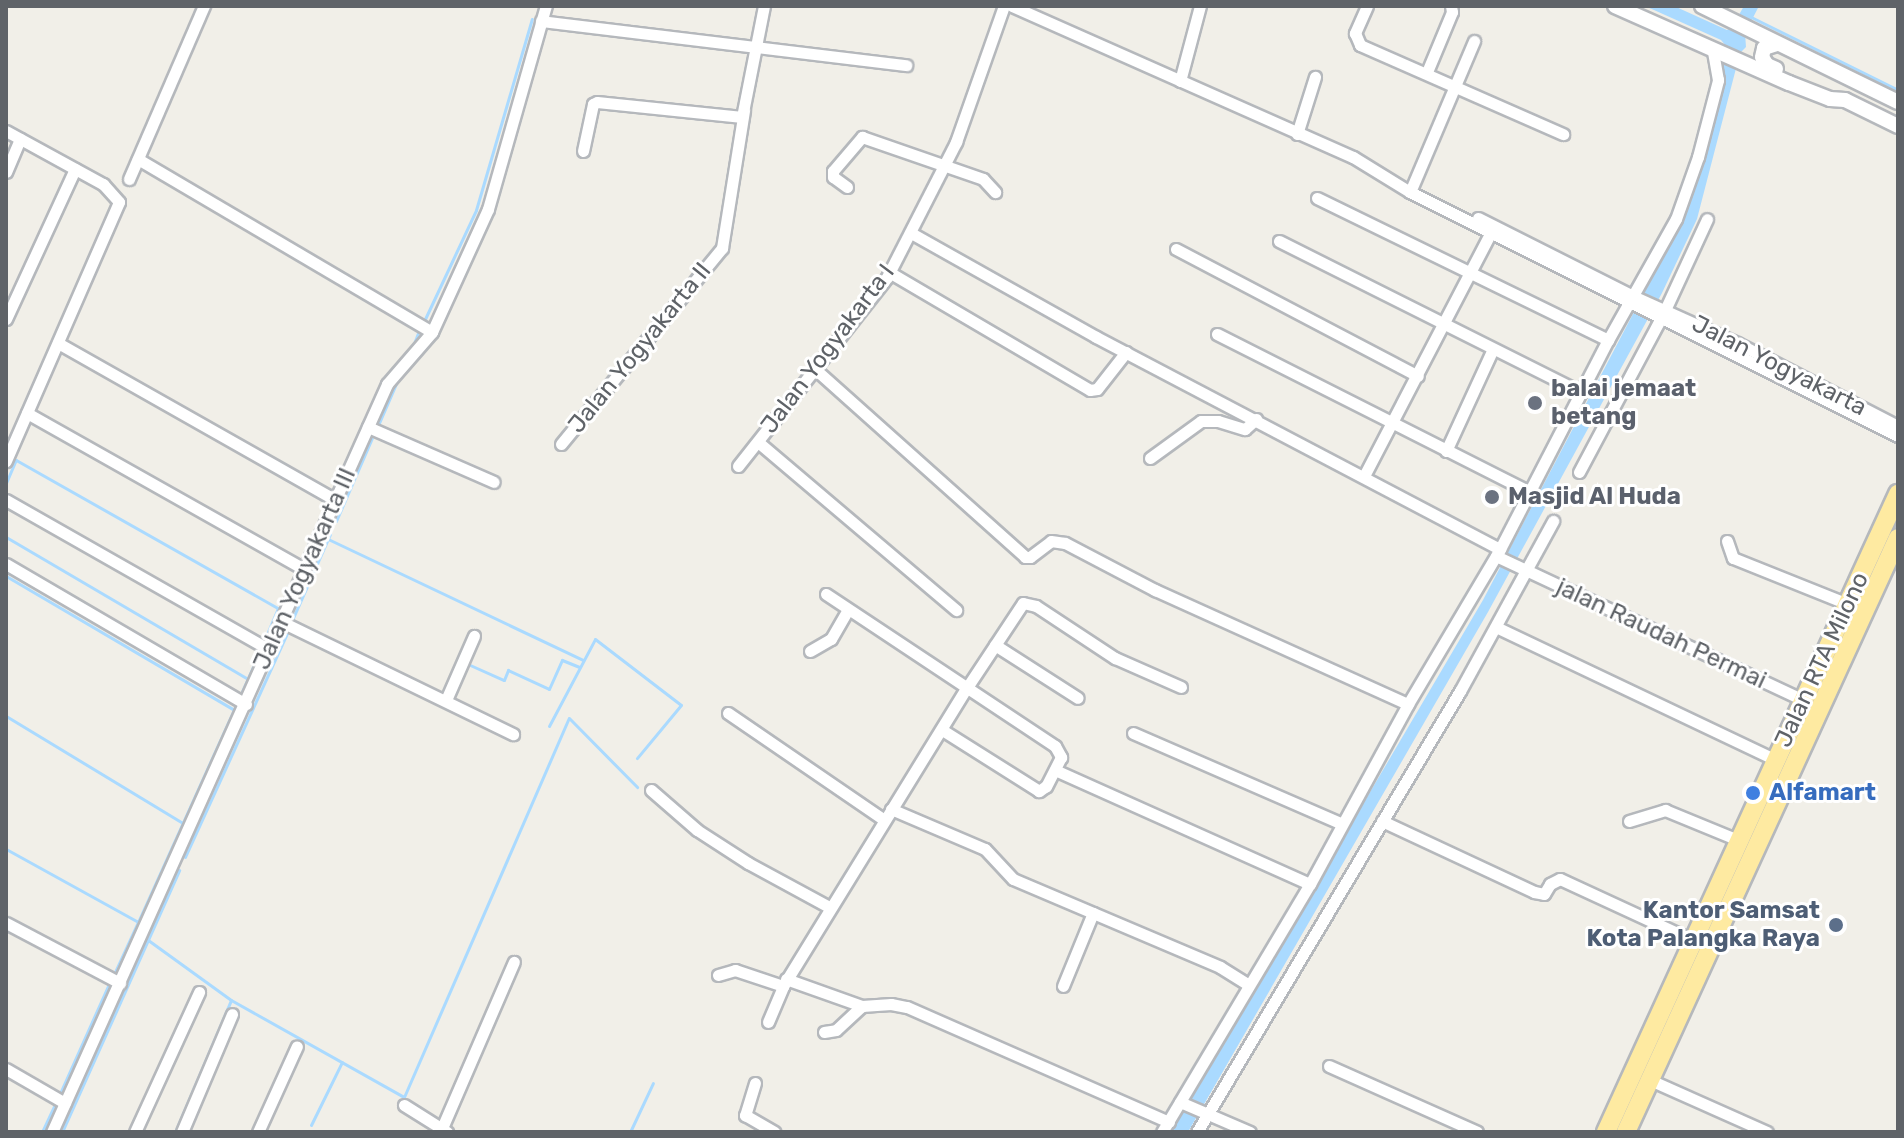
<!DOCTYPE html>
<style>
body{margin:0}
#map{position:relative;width:1904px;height:1138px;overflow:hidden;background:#f1efe8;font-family:Rubik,sans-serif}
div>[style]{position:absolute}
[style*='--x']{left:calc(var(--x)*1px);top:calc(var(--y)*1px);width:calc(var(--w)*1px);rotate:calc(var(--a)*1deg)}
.water>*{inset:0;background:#aadaff}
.stream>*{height:3px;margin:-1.5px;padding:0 1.5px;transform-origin:1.5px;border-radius:1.5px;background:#aadaff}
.roads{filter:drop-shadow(2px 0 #b5b8bc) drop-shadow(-2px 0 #b5b8bc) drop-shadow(0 2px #b5b8bc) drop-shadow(0 -2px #b5b8bc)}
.minor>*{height:11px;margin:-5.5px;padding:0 5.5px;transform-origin:5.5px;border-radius:5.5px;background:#fff}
.tertiary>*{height:14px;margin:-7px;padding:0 7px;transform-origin:7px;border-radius:7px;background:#fff}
.trunk>*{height:18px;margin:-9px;padding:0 9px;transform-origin:9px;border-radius:9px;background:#feeaa1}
.dots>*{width:22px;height:22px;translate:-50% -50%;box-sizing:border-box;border:4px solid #fff;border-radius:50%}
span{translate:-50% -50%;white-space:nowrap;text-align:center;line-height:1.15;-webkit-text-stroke:6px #fff;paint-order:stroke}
.street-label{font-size:24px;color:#5f6368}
.worship-label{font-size:24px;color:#5b616d;font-weight:700}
.left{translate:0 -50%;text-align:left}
.shop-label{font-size:24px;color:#366cbe;font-weight:700}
.service-label{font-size:24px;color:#4e5e75;font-weight:700}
.right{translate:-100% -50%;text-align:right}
.frame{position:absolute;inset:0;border:8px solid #5f6368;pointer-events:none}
</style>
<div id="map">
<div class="water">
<div style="clip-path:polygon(1645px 6px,1674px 6px,1727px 30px,1732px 27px,1744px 6px,1759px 6px,1745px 33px,1746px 47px,1740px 53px,1697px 219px,1662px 293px,1488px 612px,1188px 1132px,1170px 1132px,1483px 600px,1687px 211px,1726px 46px,1721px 40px)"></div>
</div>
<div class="stream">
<div style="--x:1751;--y:17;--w:164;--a:26.4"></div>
<div style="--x:425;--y:319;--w:120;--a:-64.9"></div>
<div style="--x:476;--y:210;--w:199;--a:-73.7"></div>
<div style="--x:413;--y:346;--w:14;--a:-69"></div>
<div style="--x:379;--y:423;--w:48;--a:-66.6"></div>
<div style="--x:6;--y:483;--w:25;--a:-67"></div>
<div style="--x:16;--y:460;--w:301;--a:29.5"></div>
<div style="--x:278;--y:608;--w:33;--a:113"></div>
<div style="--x:336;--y:521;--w:90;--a:-66.6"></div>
<div style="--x:6;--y:537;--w:281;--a:30.4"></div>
<div style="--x:328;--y:539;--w:282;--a:25.4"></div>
<div style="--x:6;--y:576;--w:264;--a:30.4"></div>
<div style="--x:293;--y:618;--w:92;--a:-66.2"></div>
<div style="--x:470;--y:665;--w:37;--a:24"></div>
<div style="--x:504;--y:680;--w:11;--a:-68"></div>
<div style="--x:508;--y:670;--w:45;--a:24.9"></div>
<div style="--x:549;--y:689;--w:32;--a:-66"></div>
<div style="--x:562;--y:660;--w:18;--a:22"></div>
<div style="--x:240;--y:696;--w:47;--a:-66.2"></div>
<div style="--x:6;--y:716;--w:207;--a:31.2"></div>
<div style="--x:549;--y:726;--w:98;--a:-62.1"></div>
<div style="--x:595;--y:639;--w:108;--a:37.5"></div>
<div style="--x:681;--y:705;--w:69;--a:129.7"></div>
<div style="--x:6;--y:849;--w:151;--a:28.9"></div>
<div style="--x:138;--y:922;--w:55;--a:114.7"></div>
<div style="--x:185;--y:857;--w:246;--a:-65.5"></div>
<div style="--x:138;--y:922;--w:240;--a:-65.7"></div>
<div style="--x:148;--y:940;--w:102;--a:35.9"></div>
<div style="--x:231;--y:1000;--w:198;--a:29.3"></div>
<div style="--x:404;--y:1097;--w:413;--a:-66.5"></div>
<div style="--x:569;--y:718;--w:97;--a:45.4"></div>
<div style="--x:61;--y:1091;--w:115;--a:-65.9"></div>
<div style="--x:311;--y:1125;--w:70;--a:-63.8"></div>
<div style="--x:42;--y:1132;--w:29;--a:-65"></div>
<div style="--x:62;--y:1132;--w:287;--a:-65.9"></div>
<div style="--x:175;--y:1132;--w:143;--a:-67"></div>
<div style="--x:630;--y:1132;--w:54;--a:-64.9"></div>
</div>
<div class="roads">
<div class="minor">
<div style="--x:1012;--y:6;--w:373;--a:23.9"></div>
<div style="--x:1353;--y:157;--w:67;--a:31.6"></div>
<div style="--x:1410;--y:192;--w:546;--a:26.57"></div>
<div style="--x:1367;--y:6;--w:30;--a:114"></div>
<div style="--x:1355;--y:33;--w:13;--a:67"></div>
<div style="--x:1360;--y:45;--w:222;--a:23.7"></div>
<div style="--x:541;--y:21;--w:368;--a:6.9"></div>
<div style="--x:1427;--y:72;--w:65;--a:-67.4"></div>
<div style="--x:1452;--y:12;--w:6;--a:-99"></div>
<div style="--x:1180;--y:81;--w:78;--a:-75.1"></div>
<div style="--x:6;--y:131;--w:111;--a:28.7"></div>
<div style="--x:103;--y:184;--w:24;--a:48"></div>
<div style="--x:119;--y:202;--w:283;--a:113.6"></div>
<div style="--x:1297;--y:134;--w:60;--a:-72.5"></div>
<div style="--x:583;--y:151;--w:48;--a:-78"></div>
<div style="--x:593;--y:104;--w:4;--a:-27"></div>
<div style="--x:597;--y:102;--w:146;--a:5.9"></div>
<div style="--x:742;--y:117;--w:113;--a:-78.8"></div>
<div style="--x:138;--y:159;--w:341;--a:30.5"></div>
<div style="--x:6;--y:172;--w:36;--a:-67"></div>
<div style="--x:129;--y:179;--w:189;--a:-66.6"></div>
<div style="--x:847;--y:187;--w:17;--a:-144"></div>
<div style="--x:833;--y:177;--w:6;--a:-90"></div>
<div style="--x:833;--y:171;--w:45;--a:-49.5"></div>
<div style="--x:862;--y:137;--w:128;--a:19.1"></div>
<div style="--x:983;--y:179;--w:18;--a:47"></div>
<div style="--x:1410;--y:192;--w:164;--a:-67"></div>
<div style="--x:1317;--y:198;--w:324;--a:26"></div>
<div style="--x:1478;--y:218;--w:176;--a:26.7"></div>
<div style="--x:1635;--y:297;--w:112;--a:24.3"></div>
<div style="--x:1737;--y:343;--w:181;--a:27.3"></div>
<div style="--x:911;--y:233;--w:212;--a:29.3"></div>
<div style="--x:1096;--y:337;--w:456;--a:27.7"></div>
<div style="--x:1279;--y:241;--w:338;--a:26.6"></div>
<div style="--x:1176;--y:249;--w:273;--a:27.7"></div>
<div style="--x:889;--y:272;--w:233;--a:30.4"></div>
<div style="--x:1090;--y:390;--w:7;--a:-8"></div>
<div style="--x:1097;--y:389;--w:47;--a:-51.9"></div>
<div style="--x:6;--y:319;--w:165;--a:-65.3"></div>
<div style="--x:1217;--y:334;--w:351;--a:26.8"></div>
<div style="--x:58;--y:343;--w:318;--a:29.5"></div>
<div style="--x:815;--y:369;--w:282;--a:41.8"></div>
<div style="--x:1025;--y:557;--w:5;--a:0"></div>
<div style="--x:1030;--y:557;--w:26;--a:-37"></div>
<div style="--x:1051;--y:541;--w:14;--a:8"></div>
<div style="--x:1065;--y:543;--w:102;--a:27.6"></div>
<div style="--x:1155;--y:590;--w:277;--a:24.3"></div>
<div style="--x:27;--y:413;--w:318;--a:29.4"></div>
<div style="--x:368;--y:427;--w:137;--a:23.6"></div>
<div style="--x:758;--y:442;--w:260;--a:40.3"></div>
<div style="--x:561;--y:444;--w:254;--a:-50.6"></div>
<div style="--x:722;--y:248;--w:139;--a:-80.9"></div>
<div style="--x:1446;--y:451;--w:112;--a:-65.3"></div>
<div style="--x:1150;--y:458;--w:63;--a:-36"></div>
<div style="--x:1201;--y:421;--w:17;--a:0"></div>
<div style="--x:1218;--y:421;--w:28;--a:17"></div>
<div style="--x:1245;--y:429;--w:15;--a:-42"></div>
<div style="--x:738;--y:466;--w:241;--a:-51.7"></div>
<div style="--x:887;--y:277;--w:152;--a:-62.9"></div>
<div style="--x:956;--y:142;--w:144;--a:-70.6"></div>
<div style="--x:1579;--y:472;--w:183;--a:-62"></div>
<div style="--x:1665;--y:310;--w:100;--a:-65.2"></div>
<div style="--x:1364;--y:476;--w:280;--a:-62.5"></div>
<div style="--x:6;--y:500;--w:304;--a:29.6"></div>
<div style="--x:1727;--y:541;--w:18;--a:71"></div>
<div style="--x:1733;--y:558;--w:124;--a:21.8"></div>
<div style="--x:1496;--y:556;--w:340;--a:25.1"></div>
<div style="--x:6;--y:564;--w:278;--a:30.3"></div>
<div style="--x:826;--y:594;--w:275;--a:33.6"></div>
<div style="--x:1055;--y:746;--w:13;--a:61"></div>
<div style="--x:1061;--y:757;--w:33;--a:117"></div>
<div style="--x:1046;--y:786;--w:9;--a:144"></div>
<div style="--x:1039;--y:791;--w:115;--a:-147.8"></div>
<div style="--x:282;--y:622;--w:257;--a:25.9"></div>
<div style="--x:1496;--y:627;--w:310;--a:25.4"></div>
<div style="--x:995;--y:645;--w:98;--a:32.6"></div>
<div style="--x:810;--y:651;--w:24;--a:-30"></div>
<div style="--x:831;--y:639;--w:34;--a:-60"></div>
<div style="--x:446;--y:700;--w:70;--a:-66.4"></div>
<div style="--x:728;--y:713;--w:189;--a:34.4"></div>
<div style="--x:1133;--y:733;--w:228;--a:23.5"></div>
<div style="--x:1055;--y:770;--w:279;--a:24.1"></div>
<div style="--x:651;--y:790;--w:61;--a:41"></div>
<div style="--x:697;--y:830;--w:61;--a:32.9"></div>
<div style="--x:748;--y:863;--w:92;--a:28.5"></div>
<div style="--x:891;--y:809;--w:102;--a:23.1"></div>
<div style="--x:985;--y:849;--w:41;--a:47"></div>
<div style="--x:1013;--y:879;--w:225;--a:23"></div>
<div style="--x:1220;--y:967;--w:34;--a:32"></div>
<div style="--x:1382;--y:821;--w:168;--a:25"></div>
<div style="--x:1534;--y:892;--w:10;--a:11"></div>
<div style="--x:1544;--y:894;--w:12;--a:-59"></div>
<div style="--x:1550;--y:884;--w:11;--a:-27"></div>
<div style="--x:1560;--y:879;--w:145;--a:24.8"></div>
<div style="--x:1629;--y:821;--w:38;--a:-17"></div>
<div style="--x:1665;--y:810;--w:79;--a:22.3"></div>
<div style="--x:6;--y:923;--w:129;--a:27.8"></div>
<div style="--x:718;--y:975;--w:18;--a:-16"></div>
<div style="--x:735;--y:970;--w:51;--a:18.4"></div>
<div style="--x:783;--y:986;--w:349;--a:-58.4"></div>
<div style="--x:966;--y:689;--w:103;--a:-56.5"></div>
<div style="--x:1023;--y:603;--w:13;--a:13"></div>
<div style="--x:1036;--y:606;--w:95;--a:33.4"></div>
<div style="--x:1115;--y:658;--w:72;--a:23.7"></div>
<div style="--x:786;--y:979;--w:81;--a:19.6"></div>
<div style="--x:862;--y:1006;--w:29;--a:-4"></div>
<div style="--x:891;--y:1004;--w:16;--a:11"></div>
<div style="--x:907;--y:1007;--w:286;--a:23.7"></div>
<div style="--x:1063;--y:986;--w:79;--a:-67.7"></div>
<div style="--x:768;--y:1022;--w:39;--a:-67"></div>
<div style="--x:824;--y:1032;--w:12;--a:-9"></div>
<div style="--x:836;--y:1030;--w:35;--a:-43"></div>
<div style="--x:1329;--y:1066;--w:162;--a:24"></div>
<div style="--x:6;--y:1069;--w:68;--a:30"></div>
<div style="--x:1650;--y:1080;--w:128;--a:24"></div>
<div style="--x:755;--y:1083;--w:34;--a:107"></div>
<div style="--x:745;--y:1115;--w:34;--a:30"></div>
<div style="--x:1180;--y:1102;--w:76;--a:23.2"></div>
<div style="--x:404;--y:1105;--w:51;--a:32.1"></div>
<div style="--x:442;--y:1128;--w:181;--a:-66.6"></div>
<div style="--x:52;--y:1132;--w:820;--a:-65.87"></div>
<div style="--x:387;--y:384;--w:69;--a:-49.1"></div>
<div style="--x:432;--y:332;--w:135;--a:-65.5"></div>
<div style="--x:488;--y:209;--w:211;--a:-74.1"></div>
<div style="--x:135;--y:1132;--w:154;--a:-65.4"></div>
<div style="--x:182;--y:1132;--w:128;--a:-67"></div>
<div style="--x:258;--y:1132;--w:94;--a:-65.6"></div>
<div style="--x:1162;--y:1132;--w:289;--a:-59.2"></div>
<div style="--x:1310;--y:884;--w:205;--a:-61.4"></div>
<div style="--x:1408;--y:704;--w:180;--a:-59.3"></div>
<div style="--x:1500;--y:549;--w:235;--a:-62.7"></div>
<div style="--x:1608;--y:340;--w:139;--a:-60.7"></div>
<div style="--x:1676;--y:219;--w:66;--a:-70.5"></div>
<div style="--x:1698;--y:157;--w:80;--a:-75.4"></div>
<div style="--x:1718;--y:80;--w:29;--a:-100"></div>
<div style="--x:1197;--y:1132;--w:513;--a:-59.19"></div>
<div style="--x:1460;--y:691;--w:194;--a:-61.3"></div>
</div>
<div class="tertiary">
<div style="--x:1615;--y:6;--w:190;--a:23.9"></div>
<div style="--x:1789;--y:83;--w:44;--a:21.3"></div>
<div style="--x:1830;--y:99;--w:15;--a:4"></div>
<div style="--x:1845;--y:100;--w:59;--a:26.1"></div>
<div style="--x:1702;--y:6;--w:218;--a:26.1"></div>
<div style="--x:1776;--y:69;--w:10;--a:-156"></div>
<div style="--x:1767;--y:65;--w:9;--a:-122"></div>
<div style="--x:1762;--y:57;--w:9;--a:-77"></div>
<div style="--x:1764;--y:48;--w:14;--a:-17"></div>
</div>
<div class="trunk">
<div style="--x:1606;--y:1132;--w:702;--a:-65.41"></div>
<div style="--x:1626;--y:1132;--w:653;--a:-65.4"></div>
</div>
</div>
<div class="dots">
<div style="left:1535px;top:403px;background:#6b7280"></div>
<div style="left:1492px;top:497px;background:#6b7280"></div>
<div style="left:1753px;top:793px;background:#3f7fe0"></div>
<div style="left:1836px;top:925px;background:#5c6f8a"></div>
</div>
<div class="street-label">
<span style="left:640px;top:348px;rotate:-51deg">Jalan Yogyakarta II</span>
<span style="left:828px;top:349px;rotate:-53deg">Jalan Yogyakarta I</span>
<span style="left:1779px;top:366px;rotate:27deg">Jalan Yogyakarta</span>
<span style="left:305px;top:569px;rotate:-66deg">Jalan Yogyakarta III</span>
<span style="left:1661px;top:634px;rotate:25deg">jalan Raudah Permai</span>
<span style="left:1822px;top:660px;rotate:-65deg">Jalan RTA Milono</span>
</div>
<div class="worship-label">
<span class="left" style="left:1551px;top:403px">balai jemaat<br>betang</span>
<span class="left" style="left:1508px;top:497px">Masjid Al Huda</span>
</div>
<div class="shop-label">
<span class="left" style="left:1769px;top:793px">Alfamart</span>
</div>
<div class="service-label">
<span class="right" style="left:1820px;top:925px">Kantor Samsat<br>Kota Palangka Raya</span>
</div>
<div class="frame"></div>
</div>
